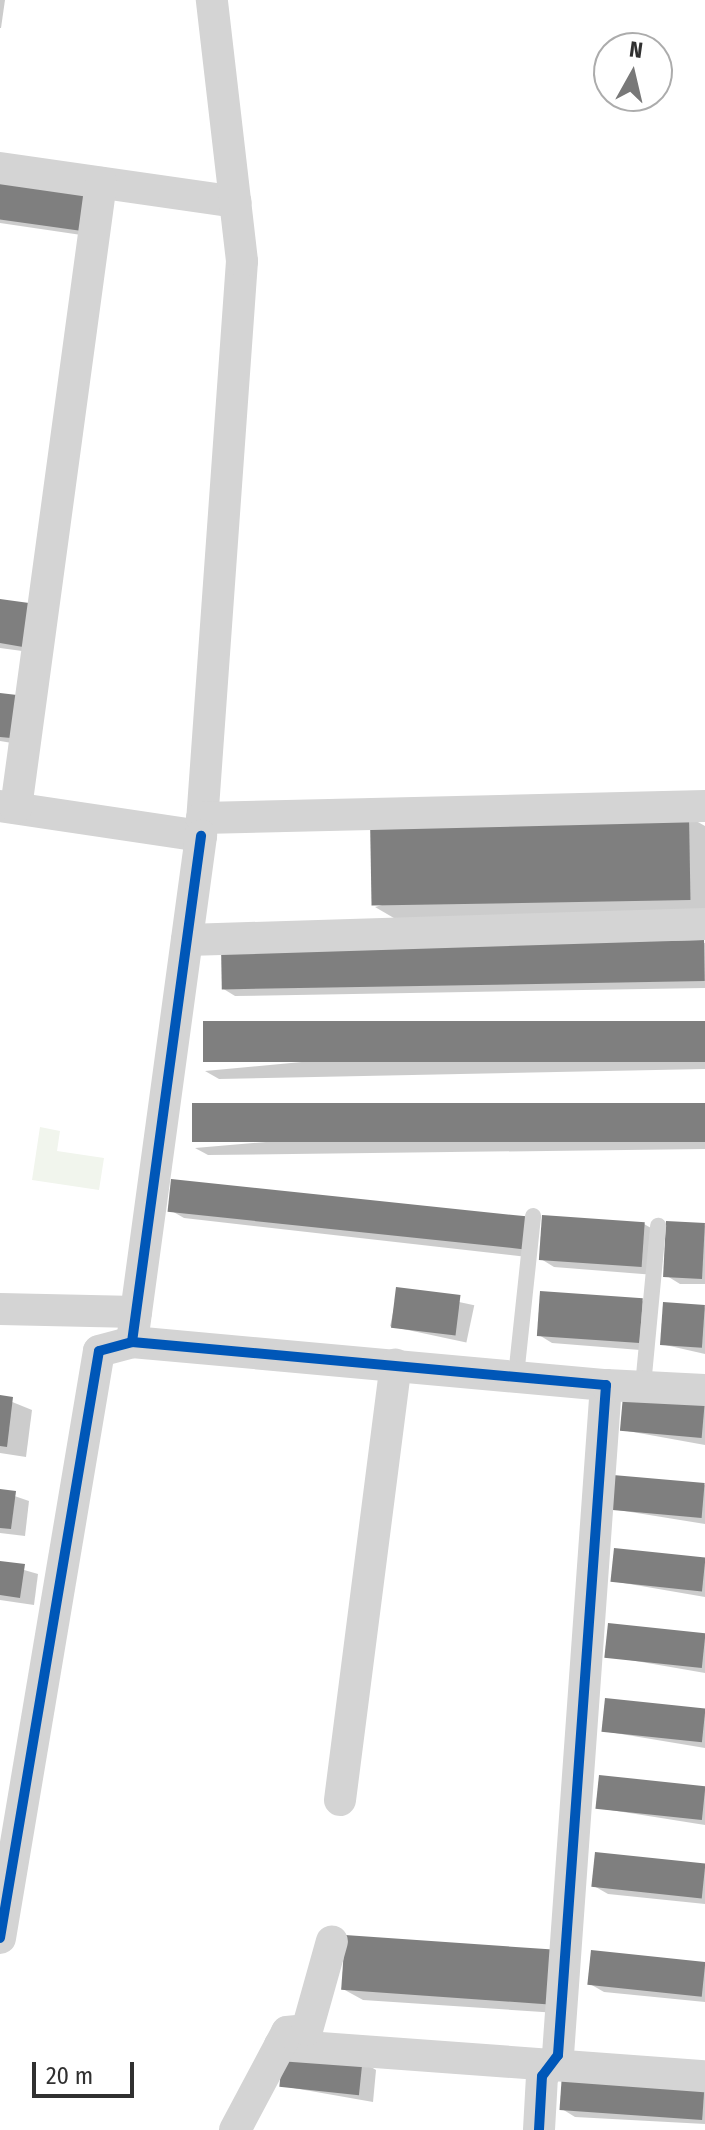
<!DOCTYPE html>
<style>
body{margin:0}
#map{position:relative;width:705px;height:2130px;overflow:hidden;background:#fff;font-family:"Fira Sans Condensed",sans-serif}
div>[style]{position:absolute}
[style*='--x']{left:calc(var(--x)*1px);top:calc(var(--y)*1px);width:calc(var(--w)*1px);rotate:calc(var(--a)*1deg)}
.green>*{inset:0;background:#f1f5ed}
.shadow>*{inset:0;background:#0003;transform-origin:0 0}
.building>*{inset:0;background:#7f7f7f;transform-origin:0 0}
.service>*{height:16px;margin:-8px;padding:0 8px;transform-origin:8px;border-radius:8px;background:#d4d4d4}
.minor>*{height:32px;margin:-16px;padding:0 16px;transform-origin:16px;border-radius:16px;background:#d4d4d4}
.cycleway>*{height:10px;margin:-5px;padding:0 5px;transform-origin:5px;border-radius:5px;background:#0057b8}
span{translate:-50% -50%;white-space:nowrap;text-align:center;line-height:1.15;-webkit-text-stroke:8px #fff;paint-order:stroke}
.north{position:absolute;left:593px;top:32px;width:80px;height:80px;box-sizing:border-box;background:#fff;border:2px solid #acacac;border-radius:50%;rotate:8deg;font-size:22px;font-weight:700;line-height:32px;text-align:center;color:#303030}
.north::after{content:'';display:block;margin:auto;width:28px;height:36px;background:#787878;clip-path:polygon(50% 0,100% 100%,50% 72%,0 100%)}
.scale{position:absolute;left:32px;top:2062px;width:102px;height:36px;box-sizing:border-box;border:4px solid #303030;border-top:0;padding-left:10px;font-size:24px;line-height:28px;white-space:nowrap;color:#303030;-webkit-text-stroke:6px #fff;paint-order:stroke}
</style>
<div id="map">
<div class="green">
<div style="clip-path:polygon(40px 1127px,60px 1131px,57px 1151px,104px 1158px,99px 1190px,32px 1180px)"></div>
</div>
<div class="shadow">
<div style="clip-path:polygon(0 0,5px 0,1px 28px,0 28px)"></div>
<div style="clip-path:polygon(0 177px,95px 237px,0 223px)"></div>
<div style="clip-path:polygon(0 601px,37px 653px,0 648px)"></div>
<div style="clip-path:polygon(0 695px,24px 745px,0 741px)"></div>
<div style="clip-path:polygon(689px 817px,705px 826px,705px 913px,399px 921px,375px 907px)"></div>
<div style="clip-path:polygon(705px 943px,705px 988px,235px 996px,222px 988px)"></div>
<div style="clip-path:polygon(705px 1024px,705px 1069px,219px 1079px,205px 1071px)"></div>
<div style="clip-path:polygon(705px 1105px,705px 1149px,208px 1155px,195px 1148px)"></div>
<div style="clip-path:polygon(170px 1210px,525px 1221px,536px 1258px,184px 1218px)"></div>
<div style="clip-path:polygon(644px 1224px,658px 1232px,655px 1275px,554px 1267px,541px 1259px)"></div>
<div style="clip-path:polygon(705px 1225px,705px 1284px,680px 1284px,667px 1276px)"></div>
<div style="left:398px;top:1289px;width:78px;height:38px;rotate:12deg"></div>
<div style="clip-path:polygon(642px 1301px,656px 1309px,653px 1351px,552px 1343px,539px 1335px)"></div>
<div style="clip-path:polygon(705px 1307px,705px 1354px,661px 1344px)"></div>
<div style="clip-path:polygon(0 1397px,32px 1410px,26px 1457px,0 1453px)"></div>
<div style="clip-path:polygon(705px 1405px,705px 1445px,622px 1430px)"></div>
<div style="clip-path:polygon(705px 1485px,705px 1524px,612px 1509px)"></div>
<div style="clip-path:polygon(0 1491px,29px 1501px,25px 1536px,0 1533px)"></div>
<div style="clip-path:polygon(705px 1560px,705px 1597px,612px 1581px)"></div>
<div style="clip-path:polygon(0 1563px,38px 1574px,34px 1605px,0 1600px)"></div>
<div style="clip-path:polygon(705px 1636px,705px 1673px,607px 1656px)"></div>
<div style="clip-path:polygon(705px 1711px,705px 1748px,603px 1731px)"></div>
<div style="clip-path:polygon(705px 1788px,705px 1825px,598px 1808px)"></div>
<div style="clip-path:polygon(705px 1865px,705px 1904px,608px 1894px,594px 1886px)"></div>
<div style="clip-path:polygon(557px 1951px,573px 2014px,363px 2000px,343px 1989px)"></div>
<div style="clip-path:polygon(705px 1963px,705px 2002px,604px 1992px,590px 1984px)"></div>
<div style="clip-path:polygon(363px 2062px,376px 2070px,373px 2102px,282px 2086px)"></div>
<div style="clip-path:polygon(705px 2085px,705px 2124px,575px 2117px,562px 2109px)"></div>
</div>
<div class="building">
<div style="left:0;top:175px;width:89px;height:44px;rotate:8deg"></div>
<div style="clip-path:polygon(0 599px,29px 603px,23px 647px,0 643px)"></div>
<div style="clip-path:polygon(0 693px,17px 695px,11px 738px,0 737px)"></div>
<div style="left:689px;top:815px;width:85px;height:319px;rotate:89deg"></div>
<div style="left:704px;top:940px;width:41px;height:483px;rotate:89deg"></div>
<div style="left:705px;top:1021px;width:41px;height:502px;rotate:90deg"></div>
<div style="left:705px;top:1103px;width:39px;height:513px;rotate:90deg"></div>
<div style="left:171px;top:1179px;width:357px;height:33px;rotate:6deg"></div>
<div style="left:542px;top:1215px;width:103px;height:45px;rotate:4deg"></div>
<div style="left:666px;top:1221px;width:39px;height:56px;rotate:3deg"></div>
<div style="left:396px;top:1287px;width:65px;height:41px;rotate:7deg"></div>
<div style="left:540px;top:1291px;width:103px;height:45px;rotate:4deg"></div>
<div style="left:663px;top:1302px;width:42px;height:43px;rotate:4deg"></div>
<div style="clip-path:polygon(0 1395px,13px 1397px,7px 1447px,0 1446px)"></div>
<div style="left:623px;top:1396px;width:82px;height:35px;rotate:5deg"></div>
<div style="left:613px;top:1475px;width:92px;height:35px;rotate:5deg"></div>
<div style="clip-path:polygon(0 1489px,16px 1491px,11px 1529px,0 1528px)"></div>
<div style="left:614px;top:1548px;width:92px;height:34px;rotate:6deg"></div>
<div style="clip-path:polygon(0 1561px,25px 1564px,20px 1598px,0 1595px)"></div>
<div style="left:608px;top:1623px;width:98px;height:35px;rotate:6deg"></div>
<div style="left:605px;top:1698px;width:101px;height:34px;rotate:6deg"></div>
<div style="left:599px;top:1775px;width:107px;height:34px;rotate:6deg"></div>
<div style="left:595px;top:1852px;width:111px;height:35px;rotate:6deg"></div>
<div style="left:345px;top:1935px;width:212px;height:55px;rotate:4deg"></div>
<div style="left:591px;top:1950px;width:115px;height:35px;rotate:6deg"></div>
<div style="left:283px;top:2052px;width:80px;height:35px;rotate:6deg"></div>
<div style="left:562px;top:2074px;width:143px;height:36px;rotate:4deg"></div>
</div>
<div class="service">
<div style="--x:516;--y:1376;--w:161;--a:-83.9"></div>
<div style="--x:643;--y:1386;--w:161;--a:-84.6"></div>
</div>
<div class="minor">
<div style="--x:0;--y:168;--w:238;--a:8.2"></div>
<div style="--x:0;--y:806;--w:203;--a:8.5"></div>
<div style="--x:201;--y:836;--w:576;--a:-85.92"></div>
<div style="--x:242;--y:261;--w:263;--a:-96.6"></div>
<div style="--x:16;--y:808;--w:631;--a:-82.26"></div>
<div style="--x:202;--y:818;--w:503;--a:-1.37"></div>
<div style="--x:187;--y:940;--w:518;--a:-1.77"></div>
<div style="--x:0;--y:1309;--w:136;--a:1.3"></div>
<div style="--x:132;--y:1342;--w:476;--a:5.2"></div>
<div style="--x:606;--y:1385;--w:672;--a:94.1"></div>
<div style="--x:558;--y:2055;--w:26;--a:127"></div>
<div style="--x:542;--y:2076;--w:54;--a:93.2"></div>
<div style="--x:606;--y:1385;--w:99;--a:2.9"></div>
<div style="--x:340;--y:1800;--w:439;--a:-82.7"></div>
<div style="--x:0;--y:1938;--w:595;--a:-80.43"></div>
<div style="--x:99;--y:1351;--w:34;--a:-15"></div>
<div style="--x:132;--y:1342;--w:511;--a:-82.23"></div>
<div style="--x:280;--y:2045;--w:426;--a:4.2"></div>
<div style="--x:235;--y:2130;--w:111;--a:-62"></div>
<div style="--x:287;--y:2032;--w:20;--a:-6"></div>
<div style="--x:307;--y:2030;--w:92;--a:-74.3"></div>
</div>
<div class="cycleway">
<div style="--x:132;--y:1342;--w:476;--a:5.2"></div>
<div style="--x:606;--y:1385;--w:672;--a:94.1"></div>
<div style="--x:558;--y:2055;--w:26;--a:127"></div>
<div style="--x:542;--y:2076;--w:54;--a:93.2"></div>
<div style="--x:0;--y:1938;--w:595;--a:-80.43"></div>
<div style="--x:99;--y:1351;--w:34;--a:-15"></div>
<div style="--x:132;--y:1342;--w:511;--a:-82.23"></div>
</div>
<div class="north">N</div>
<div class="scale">20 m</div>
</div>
